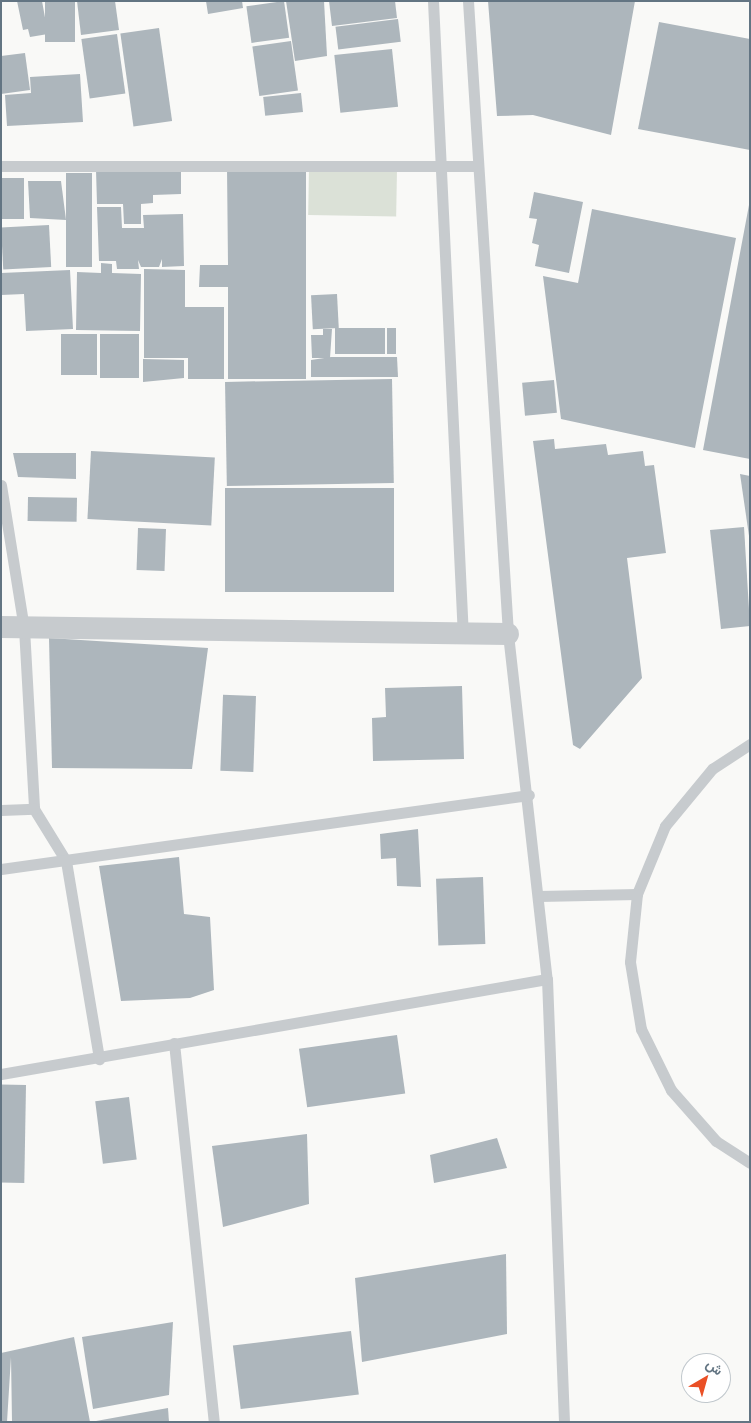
<!DOCTYPE html>
<meta charset="utf-8">
<style>
body{margin:0}
#map{position:relative;width:751px;height:1423px;overflow:hidden;background:#f9f9f7;font-family:"PT Sans",Vazirmatn,sans-serif}
div>[style]{position:absolute}
[style*='--x']{left:calc(var(--x)*1px);top:calc(var(--y)*1px);width:calc(var(--w)*1px);rotate:calc(var(--a)*1deg)}
.green>*{inset:0;background:#dbe1d7;transform-origin:0 0}
.building>*{inset:0;background:#adb6bc;transform-origin:0 0}
.service>*{height:11px;margin:-5.5px;padding:0 5.5px;transform-origin:5.5px;border-radius:5.5px;background:#c7cbce}
.minor>*{height:22px;margin:-11px;padding:0 11px;transform-origin:11px;border-radius:11px;background:#c7cbce}
span{translate:-50% -50%;white-space:nowrap;text-align:center;line-height:1.15;-webkit-text-stroke:5px #fff;paint-order:stroke}
.frame{position:absolute;inset:0;border:2px solid #637583;pointer-events:none}
.north{position:absolute;left:681px;top:1353px;width:50px;height:50px;box-sizing:border-box;background:#fff;border:1px solid #c1c8cd;border-radius:50%;rotate:38deg;font-size:14px;font-weight:700;line-height:20px;text-align:center;color:#637583}
.north::after{content:'';display:block;margin:auto;width:18px;height:22px;background:#ea5026;clip-path:polygon(50% 0,100% 100%,50% 72%,0 100%)}
</style>
<div id="map">
<div class="green">
<div style="left:309px;top:168px;width:88px;height:47px;rotate:1deg"></div>
</div>
<div class="building">
<div style="clip-path:polygon(17px 1px,42px 1px,48px 34px,30px 37px,28px 29px,23px 30px)"></div>
<div style="left:45px;top:1px;width:30px;height:41px"></div>
<div style="clip-path:polygon(77px 1px,115px 1px,119px 30px,81px 35px)"></div>
<div style="clip-path:polygon(206px 1px,242px 1px,243px 8px,208px 14px)"></div>
<div style="left:284px;top:1px;width:37px;height:38px;rotate:82deg"></div>
<div style="clip-path:polygon(286px 1px,324px 1px,327px 56px,295px 61px)"></div>
<div style="clip-path:polygon(329px 1px,395px 1px,397px 18px,332px 26px)"></div>
<div style="clip-path:polygon(488px 1px,635px 1px,611px 135px,533px 115px,497px 116px)"></div>
<div style="left:398px;top:19px;width:23px;height:63px;rotate:83deg"></div>
<div style="clip-path:polygon(659px 22px,750px 39px,750px 150px,638px 129px)"></div>
<div style="left:159px;top:28px;width:94px;height:39px;rotate:82deg"></div>
<div style="left:117px;top:34px;width:60px;height:36px;rotate:82deg"></div>
<div style="left:291px;top:41px;width:50px;height:39px;rotate:82deg"></div>
<div style="left:392px;top:49px;width:58px;height:58px;rotate:84deg"></div>
<div style="clip-path:polygon(25px 53px,30px 90px,1px 94px,1px 56px)"></div>
<div style="clip-path:polygon(80px 74px,83px 122px,7px 126px,5px 95px,31px 93px,30px 77px)"></div>
<div style="left:301px;top:93px;width:19px;height:38px;rotate:84deg"></div>
<div style="clip-path:polygon(181px 168px,181px 194px,153px 195px,153px 203px,141px 204px,141px 224px,124px 224px,123px 204px,97px 204px,96px 170px)"></div>
<div style="clip-path:polygon(227px 168px,306px 168px,306px 379px,228px 379px,228px 287px,199px 287px,200px 265px,228px 265px)"></div>
<div style="left:66px;top:173px;width:26px;height:94px"></div>
<div style="left:1px;top:178px;width:23px;height:41px"></div>
<div style="clip-path:polygon(28px 181px,61px 181px,66px 220px,30px 218px)"></div>
<div style="clip-path:polygon(534px 192px,583px 202px,569px 273px,535px 266px,539px 245px,532px 243px,537px 219px,529px 218px)"></div>
<div style="clip-path:polygon(749px 205px,750px 205px,750px 459px,703px 450px)"></div>
<div style="clip-path:polygon(97px 207px,121px 207px,122px 228px,144px 228px,143px 215px,183px 214px,184px 266px,162px 267px,162px 259px,159px 267px,141px 267px,138px 260px,139px 269px,117px 269px,116px 261px,99px 261px)"></div>
<div style="clip-path:polygon(592px 209px,736px 238px,695px 448px,561px 419px,543px 276px,578px 283px)"></div>
<div style="left:49px;top:225px;width:42px;height:48px;rotate:87deg"></div>
<div style="clip-path:polygon(101px 263px,112px 264px,112px 273px,141px 274px,140px 331px,76px 330px,77px 272px,101px 273px)"></div>
<div style="clip-path:polygon(144px 269px,185px 270px,185px 307px,224px 307px,224px 379px,188px 379px,188px 358px,144px 358px)"></div>
<div style="clip-path:polygon(70px 270px,73px 329px,26px 331px,24px 294px,1px 295px,1px 273px)"></div>
<div style="left:337px;top:294px;width:34px;height:26px;rotate:87deg"></div>
<div style="left:385px;top:328px;width:26px;height:50px;rotate:90deg"></div>
<div style="left:387px;top:328px;width:9px;height:26px"></div>
<div style="clip-path:polygon(323px 329px,332px 329px,330px 358px,312px 358px,311px 335px,323px 335px)"></div>
<div style="left:61px;top:334px;width:36px;height:41px"></div>
<div style="left:100px;top:334px;width:39px;height:44px"></div>
<div style="clip-path:polygon(331px 357px,397px 357px,398px 377px,311px 377px,311px 360px)"></div>
<div style="clip-path:polygon(143px 359px,184px 360px,184px 378px,143px 382px)"></div>
<div style="left:392px;top:379px;width:104px;height:167px;rotate:89deg"></div>
<div style="left:554px;top:380px;width:33px;height:32px;rotate:85deg"></div>
<div style="clip-path:polygon(554px 439px,555px 449px,606px 444px,608px 455px,643px 451px,645px 466px,654px 465px,666px 553px,627px 558px,642px 678px,580px 749px,573px 745px,533px 441px)"></div>
<div style="left:91px;top:451px;width:124px;height:68px;rotate:3deg"></div>
<div style="clip-path:polygon(13px 453px,76px 453px,76px 479px,18px 477px)"></div>
<div style="clip-path:polygon(740px 474px,750px 476px,750px 536px,749px 536px)"></div>
<div style="left:225px;top:488px;width:169px;height:104px"></div>
<div style="left:28px;top:497px;width:49px;height:24px;rotate:1deg"></div>
<div style="clip-path:polygon(744px 527px,750px 626px,721px 629px,710px 530px)"></div>
<div style="left:138px;top:528px;width:28px;height:42px;rotate:2deg"></div>
<div style="clip-path:polygon(49px 638px,208px 648px,192px 769px,52px 768px)"></div>
<div style="clip-path:polygon(462px 686px,464px 759px,373px 761px,372px 718px,386px 717px,385px 688px)"></div>
<div style="left:256px;top:696px;width:76px;height:33px;rotate:92deg"></div>
<div style="clip-path:polygon(418px 829px,421px 887px,397px 886px,396px 858px,381px 859px,380px 834px)"></div>
<div style="clip-path:polygon(179px 857px,184px 914px,210px 917px,214px 990px,190px 998px,121px 1001px,99px 866px)"></div>
<div style="left:483px;top:877px;width:67px;height:47px;rotate:88deg"></div>
<div style="left:397px;top:1035px;width:59px;height:99px;rotate:82deg"></div>
<div style="left:26px;top:1085px;width:98px;height:25px;rotate:91deg"></div>
<div style="left:129px;top:1097px;width:63px;height:34px;rotate:83deg"></div>
<div style="clip-path:polygon(307px 1134px,309px 1204px,223px 1227px,212px 1146px)"></div>
<div style="clip-path:polygon(497px 1138px,507px 1168px,434px 1183px,430px 1155px)"></div>
<div style="clip-path:polygon(506px 1254px,507px 1334px,362px 1362px,355px 1278px)"></div>
<div style="clip-path:polygon(173px 1322px,169px 1395px,93px 1409px,82px 1337px)"></div>
<div style="left:351px;top:1331px;width:64px;height:119px;rotate:83deg"></div>
<div style="clip-path:polygon(74px 1337px,90px 1422px,12px 1422px,11px 1357px,7px 1422px,1px 1422px,1px 1353px)"></div>
<div style="clip-path:polygon(168px 1408px,169px 1422px,96px 1422px,96px 1421px)"></div>
</div>
<div class="service">
<div style="--x:433;--y:1;--w:636;--a:87.3"></div>
<div style="--x:468;--y:1;--w:634;--a:86.38"></div>
<div style="--x:508;--y:634;--w:347;--a:83.6"></div>
<div style="--x:547;--y:979;--w:443;--a:87.8"></div>
<div style="--x:1;--y:166;--w:476;--a:0"></div>
<div style="--x:1;--y:485;--w:145;--a:80.9"></div>
<div style="--x:24;--y:628;--w:181;--a:86.8"></div>
<div style="--x:34;--y:809;--w:61;--a:58.4"></div>
<div style="--x:66;--y:861;--w:201;--a:80.5"></div>
<div style="--x:750;--y:744;--w:45;--a:146.7"></div>
<div style="--x:712;--y:769;--w:74;--a:129.5"></div>
<div style="--x:665;--y:826;--w:74;--a:112.4"></div>
<div style="--x:637;--y:894;--w:68;--a:95.9"></div>
<div style="--x:630;--y:962;--w:68;--a:80.7"></div>
<div style="--x:641;--y:1029;--w:68;--a:63.8"></div>
<div style="--x:671;--y:1090;--w:68;--a:48.6"></div>
<div style="--x:716;--y:1141;--w:40;--a:32.9"></div>
<div style="--x:1;--y:810;--w:33;--a:-2"></div>
<div style="--x:1;--y:869;--w:533;--a:-7.98"></div>
<div style="--x:539;--y:896;--w:98;--a:-1.2"></div>
<div style="--x:174;--y:1043;--w:381;--a:84"></div>
<div style="--x:1;--y:1074;--w:554;--a:-9.87"></div>
</div>
<div class="minor">
<div style="--x:1;--y:627;--w:507;--a:0.79"></div>
</div>
<div class="frame"></div>
<div class="north">ش</div>
</div>
